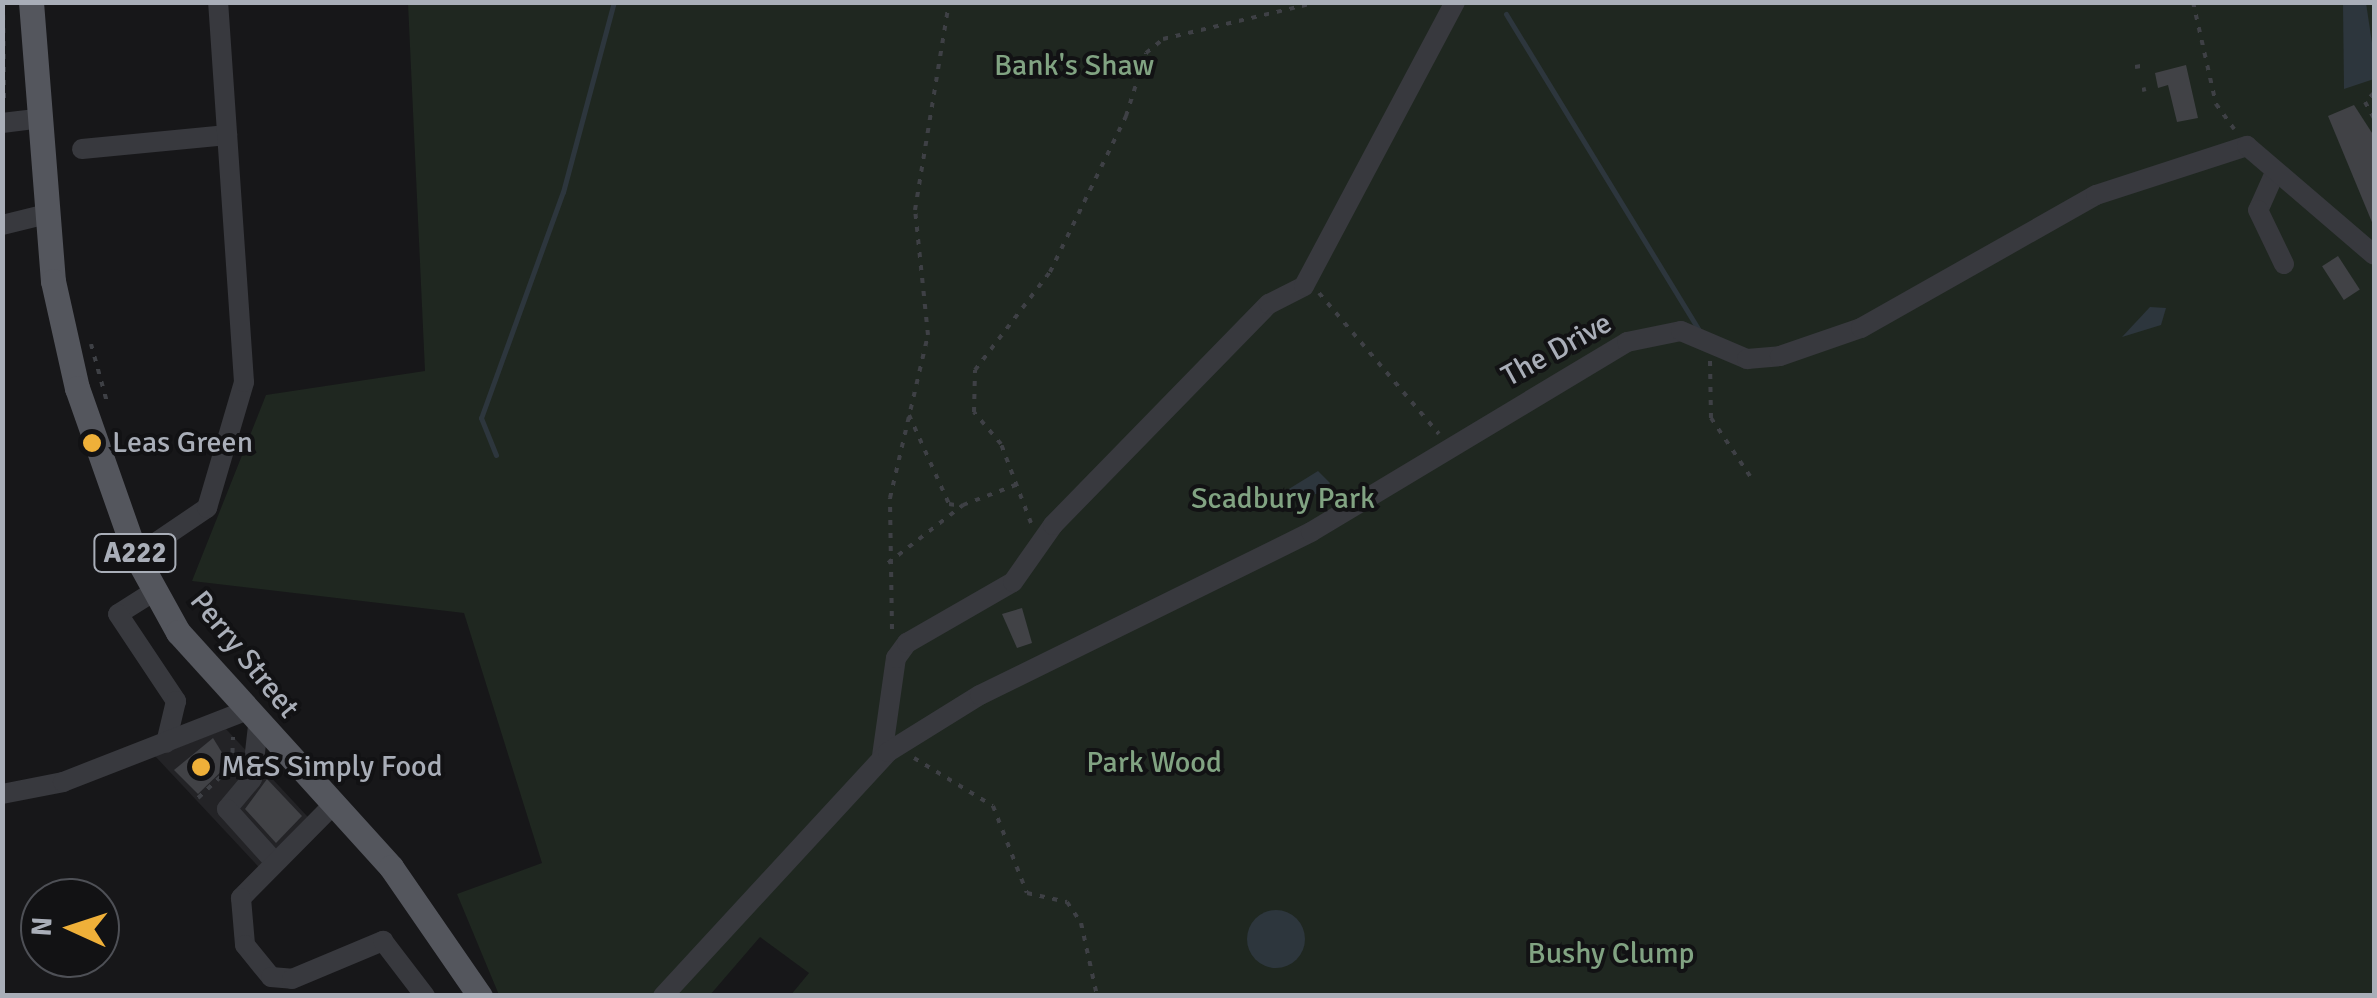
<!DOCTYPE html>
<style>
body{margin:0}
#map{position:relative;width:2377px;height:998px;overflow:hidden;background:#171719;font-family:Signika,sans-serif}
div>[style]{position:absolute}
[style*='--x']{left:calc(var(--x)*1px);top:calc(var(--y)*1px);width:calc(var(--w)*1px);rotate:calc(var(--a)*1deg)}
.built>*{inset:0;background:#232326}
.green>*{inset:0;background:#1f2720}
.water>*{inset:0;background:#2d363d}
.round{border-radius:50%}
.stream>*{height:5px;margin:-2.5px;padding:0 2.5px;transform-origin:2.5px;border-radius:2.5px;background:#2d363d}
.building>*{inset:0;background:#414246;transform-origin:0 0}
.path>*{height:4px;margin-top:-2px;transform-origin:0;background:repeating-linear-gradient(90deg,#3e4045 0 5px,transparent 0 13px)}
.minor>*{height:20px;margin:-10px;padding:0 10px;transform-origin:10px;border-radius:10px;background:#38393e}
.major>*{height:25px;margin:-12.5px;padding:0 12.5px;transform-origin:12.5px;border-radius:12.5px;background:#54565d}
.dots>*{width:28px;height:28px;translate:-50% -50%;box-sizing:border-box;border:5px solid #121214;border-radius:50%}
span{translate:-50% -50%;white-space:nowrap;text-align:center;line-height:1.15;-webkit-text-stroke:8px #121214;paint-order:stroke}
.shield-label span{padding:2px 8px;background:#121214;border:2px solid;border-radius:8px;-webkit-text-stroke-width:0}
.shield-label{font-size:28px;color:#a9aeb8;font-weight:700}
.park-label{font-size:30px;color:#81a382}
.street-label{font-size:30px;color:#a9aeb8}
.poi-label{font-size:30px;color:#a9aeb8}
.left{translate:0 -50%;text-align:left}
.frame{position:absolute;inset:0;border:5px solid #a9aeb8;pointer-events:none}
.north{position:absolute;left:20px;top:878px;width:100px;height:100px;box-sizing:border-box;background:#121214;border:2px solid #4e5056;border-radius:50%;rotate:273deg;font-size:28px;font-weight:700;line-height:40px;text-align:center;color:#a9aeb8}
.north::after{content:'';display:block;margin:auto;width:35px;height:45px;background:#efb039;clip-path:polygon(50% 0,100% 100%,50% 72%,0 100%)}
</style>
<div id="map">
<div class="built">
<div style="clip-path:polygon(226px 729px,320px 830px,269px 878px,155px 756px)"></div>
</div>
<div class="green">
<div style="clip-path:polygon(408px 3px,2374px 3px,2374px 995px,790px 996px,809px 973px,760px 937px,710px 995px,499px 995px,457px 894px,542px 863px,464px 613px,192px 581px,266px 395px,425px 371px)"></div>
</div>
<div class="water">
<div style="clip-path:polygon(2343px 3px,2366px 3px,2374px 56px,2374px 79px,2344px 89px)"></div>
<div style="clip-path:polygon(2150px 307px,2166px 308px,2161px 325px,2122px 337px)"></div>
<div style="clip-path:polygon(1318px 471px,1330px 483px,1326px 491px,1285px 503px,1284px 492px)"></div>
<div class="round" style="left:1247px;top:910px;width:58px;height:58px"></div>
</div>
<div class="stream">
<div style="--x:1506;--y:14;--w:369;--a:58.6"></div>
<div style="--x:496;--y:455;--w:40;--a:-112"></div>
<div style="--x:481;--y:418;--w:240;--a:-70.1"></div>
<div style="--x:563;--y:192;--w:197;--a:-75"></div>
</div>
<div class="building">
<div style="clip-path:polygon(2186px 65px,2198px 118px,2177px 122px,2168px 85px,2158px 88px,2155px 73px)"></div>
<div style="clip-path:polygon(2354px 105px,2374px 136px,2374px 227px,2328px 116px)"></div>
<div style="left:2338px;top:256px;width:40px;height:19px;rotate:57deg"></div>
<div style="clip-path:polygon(1022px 608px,1032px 643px,1017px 648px,1002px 614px)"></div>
<div style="clip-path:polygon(213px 738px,229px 764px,198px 794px,174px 770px)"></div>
<div style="clip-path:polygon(267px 779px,302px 816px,276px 843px,245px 809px)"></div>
</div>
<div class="path">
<div style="--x:3;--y:2;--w:102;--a:89.4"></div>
<div style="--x:2193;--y:2;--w:105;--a:77.3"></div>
<div style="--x:2216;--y:104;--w:31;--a:54"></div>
<div style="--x:2135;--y:67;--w:6;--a:-9"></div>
<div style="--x:2142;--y:90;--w:4;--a:-14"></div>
<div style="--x:2374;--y:93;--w:13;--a:135"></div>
<div style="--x:2365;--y:102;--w:18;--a:61"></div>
<div style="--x:1319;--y:293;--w:185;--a:49.6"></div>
<div style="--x:91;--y:344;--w:60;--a:74.6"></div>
<div style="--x:1710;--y:361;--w:57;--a:89"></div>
<div style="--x:1711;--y:418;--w:70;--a:56.1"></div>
<div style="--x:909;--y:415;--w:98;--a:65.8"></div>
<div style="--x:949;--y:504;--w:12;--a:9"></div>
<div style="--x:1031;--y:523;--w:85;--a:-110.8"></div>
<div style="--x:1001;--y:444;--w:42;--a:-130.2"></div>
<div style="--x:974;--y:412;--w:42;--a:-88.6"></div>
<div style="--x:975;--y:370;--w:123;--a:-52.6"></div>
<div style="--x:1050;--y:272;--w:174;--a:-64"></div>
<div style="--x:1126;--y:116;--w:66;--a:-72.4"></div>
<div style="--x:1146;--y:53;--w:22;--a:-39"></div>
<div style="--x:1163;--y:39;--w:159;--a:-13.4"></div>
<div style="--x:888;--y:563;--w:95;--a:-37.7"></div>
<div style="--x:963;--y:505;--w:59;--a:-20.9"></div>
<div style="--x:892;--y:629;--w:131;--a:-90.9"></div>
<div style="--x:890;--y:498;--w:167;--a:-76.9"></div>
<div style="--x:928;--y:335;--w:126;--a:-95.9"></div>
<div style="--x:915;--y:210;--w:211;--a:-80.7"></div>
<div style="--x:914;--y:758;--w:92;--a:31.3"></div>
<div style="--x:993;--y:806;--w:93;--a:68.7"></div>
<div style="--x:1027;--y:893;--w:41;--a:12.7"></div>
<div style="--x:1067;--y:902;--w:25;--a:56"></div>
<div style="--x:1081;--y:923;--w:75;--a:77.6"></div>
<div style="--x:198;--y:798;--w:47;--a:-43.3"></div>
<div style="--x:232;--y:766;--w:29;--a:-88"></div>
</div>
<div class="minor">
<div style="--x:2;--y:123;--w:32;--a:-7"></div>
<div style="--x:82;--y:149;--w:146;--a:-5.5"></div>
<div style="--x:2273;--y:177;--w:36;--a:114"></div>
<div style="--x:2258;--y:210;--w:60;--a:64.3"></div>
<div style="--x:2;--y:225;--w:42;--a:-13.7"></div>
<div style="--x:136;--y:556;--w:86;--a:-34.1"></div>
<div style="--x:207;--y:508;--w:131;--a:-73.6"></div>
<div style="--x:244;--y:382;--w:381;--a:-93.9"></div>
<div style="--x:153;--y:592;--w:41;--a:147.8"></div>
<div style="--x:118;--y:614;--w:105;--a:56.3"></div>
<div style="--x:176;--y:701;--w:43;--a:103.4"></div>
<div style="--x:258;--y:726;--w:53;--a:96.5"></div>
<div style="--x:252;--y:779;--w:39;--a:130"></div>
<div style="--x:227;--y:809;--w:67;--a:48"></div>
<div style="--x:882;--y:756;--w:99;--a:-81.9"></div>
<div style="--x:896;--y:658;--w:19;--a:-54"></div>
<div style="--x:907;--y:643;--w:122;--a:-29.9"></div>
<div style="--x:1013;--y:582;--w:70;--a:-54.9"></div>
<div style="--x:1053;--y:525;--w:309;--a:-45.7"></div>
<div style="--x:1269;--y:304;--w:39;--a:-27"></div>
<div style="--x:1304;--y:286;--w:322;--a:-62"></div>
<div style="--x:2;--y:794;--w:62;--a:-11.1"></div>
<div style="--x:63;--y:782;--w:195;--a:-21.3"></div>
<div style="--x:333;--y:805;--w:131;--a:134.7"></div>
<div style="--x:241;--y:898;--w:47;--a:85.1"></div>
<div style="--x:245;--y:945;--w:41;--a:50.9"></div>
<div style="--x:271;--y:977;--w:21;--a:5"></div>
<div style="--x:292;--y:979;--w:99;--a:-22.7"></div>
<div style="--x:383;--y:941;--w:69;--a:52.6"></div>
<div style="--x:663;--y:996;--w:332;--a:-47.3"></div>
<div style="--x:888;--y:752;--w:108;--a:-31.8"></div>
<div style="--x:980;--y:695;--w:369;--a:-26.2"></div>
<div style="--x:1311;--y:532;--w:369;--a:-31"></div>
<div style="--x:1627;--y:342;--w:55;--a:-11.5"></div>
<div style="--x:1681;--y:331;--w:72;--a:23"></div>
<div style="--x:1747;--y:359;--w:33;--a:-5"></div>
<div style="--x:1780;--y:356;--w:86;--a:-19.1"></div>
<div style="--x:1861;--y:328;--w:270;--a:-29.5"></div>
<div style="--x:2096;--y:195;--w:159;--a:-18"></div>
<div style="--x:2247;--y:146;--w:167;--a:40.6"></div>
</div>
<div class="major">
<div style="--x:31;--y:2;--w:280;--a:85.5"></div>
<div style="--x:53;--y:281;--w:110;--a:77.4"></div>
<div style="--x:77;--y:388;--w:178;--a:70.6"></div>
<div style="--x:136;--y:556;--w:87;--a:61.1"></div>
<div style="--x:178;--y:632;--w:317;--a:47.8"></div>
<div style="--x:391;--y:867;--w:157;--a:55.4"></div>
</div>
<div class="dots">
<div style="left:92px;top:443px;background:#efb039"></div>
<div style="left:201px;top:767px;background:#efb039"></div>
</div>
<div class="shield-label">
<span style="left:135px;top:553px">A222</span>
</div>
<div class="park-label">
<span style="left:1074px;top:66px">Bank's Shaw</span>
<span style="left:1283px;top:499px">Scadbury Park</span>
<span style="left:1154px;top:763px">Park Wood</span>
<span style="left:1611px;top:954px">Bushy Clump</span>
</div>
<div class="street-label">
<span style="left:1557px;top:350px;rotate:-29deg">The Drive</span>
<span style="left:244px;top:655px;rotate:51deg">Perry Street</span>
</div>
<div class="poi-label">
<span class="left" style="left:112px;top:443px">Leas Green</span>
<span class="left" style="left:221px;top:767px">M&amp;S Simply Food</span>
</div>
<div class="frame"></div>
<div class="north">N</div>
</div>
